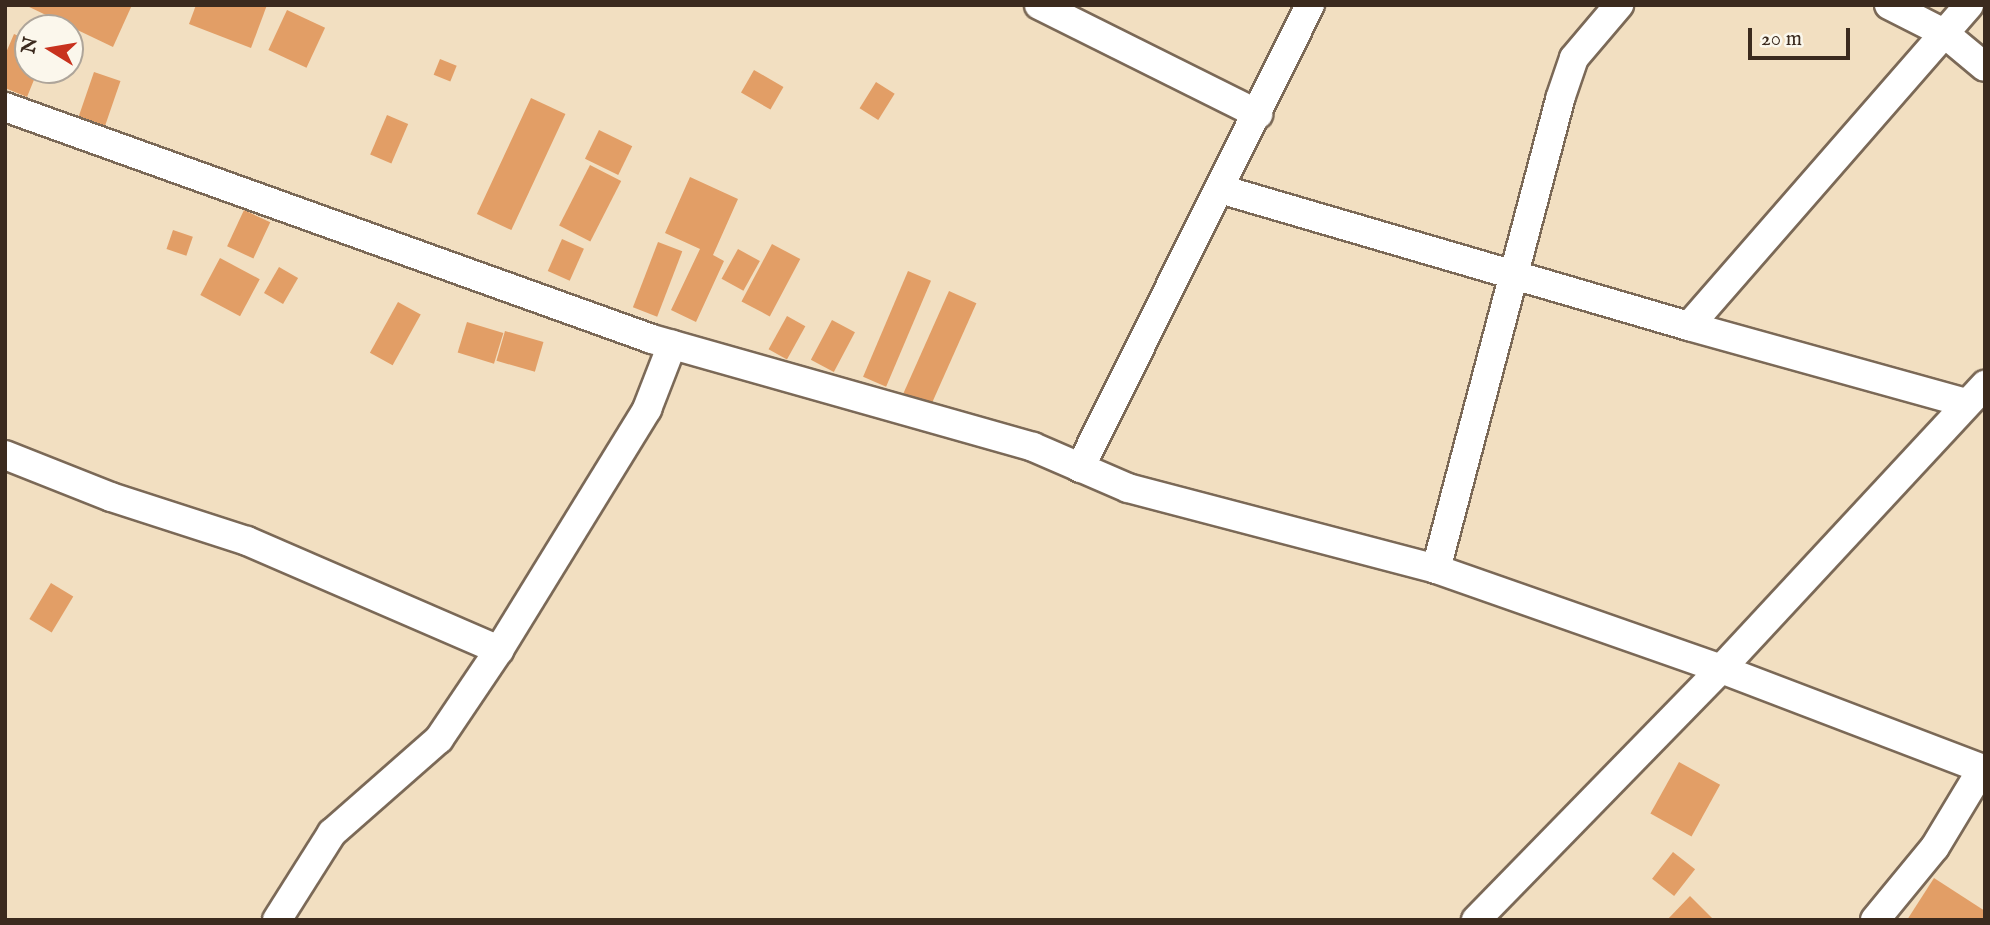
<!DOCTYPE html>
<style>
body{margin:0}
#map{position:relative;width:1990px;height:925px;overflow:hidden;background:#f2dfc1;font-family:"IM FELL English",serif}
div>[style]{position:absolute}
[style*='--x']{left:calc(var(--x)*1px);top:calc(var(--y)*1px);width:calc(var(--w)*1px);rotate:calc(var(--a)*1deg)}
.building>*{inset:0;background:#e29e66;transform-origin:0 0}
.roads{filter:drop-shadow(2px 0 #7b6957) drop-shadow(-2px 0 #7b6957) drop-shadow(0 2px #7b6957) drop-shadow(0 -2px #7b6957)}
.minor>*{height:28px;margin:-14px;padding:0 14px;transform-origin:14px;border-radius:14px;background:#fff}
span{translate:-50% -50%;white-space:nowrap;text-align:center;line-height:1.15;-webkit-text-stroke:5px #fbf7ec;paint-order:stroke}
.frame{position:absolute;inset:0;border:7px solid #3b2a1e;pointer-events:none}
.north{position:absolute;left:14px;top:14px;width:70px;height:70px;box-sizing:border-box;background:#fbf7ec;border:2px solid #aea59a;border-radius:50%;rotate:281deg;font-size:19px;font-weight:700;line-height:28px;text-align:center;color:#3b2a1e}
.north::after{content:'';display:block;margin:auto;width:24px;height:32px;background:#c8321e;clip-path:polygon(50% 0,100% 100%,50% 72%,0 100%)}
.scale{position:absolute;left:1748px;top:28px;width:102px;height:32px;box-sizing:border-box;border:4px solid #3b2a1e;border-top:0;padding-left:9px;font-size:21px;line-height:24px;white-space:nowrap;color:#3b2a1e;-webkit-text-stroke:5px #fbf7ec;paint-order:stroke}
</style>
<div id="map">
<div class="building">
<div style="clip-path:polygon(25px 5px,132px 5px,113px 47px)"></div>
<div style="clip-path:polygon(196px 5px,267px 5px,251px 48px,189px 24px)"></div>
<div style="left:287px;top:10px;width:42px;height:44px;rotate:25deg"></div>
<div style="clip-path:polygon(14px 34px,28px 40px,28px 70px,38px 70px,27px 97px,5px 88px,5px 55px)"></div>
<div style="left:440px;top:59px;width:18px;height:17px;rotate:22deg"></div>
<div style="left:754px;top:70px;width:34px;height:26px;rotate:30deg"></div>
<div style="left:94px;top:72px;width:28px;height:47px;rotate:19deg"></div>
<div style="left:876px;top:82px;width:22px;height:31px;rotate:32deg"></div>
<div style="left:531px;top:98px;width:38px;height:128px;rotate:25deg"></div>
<div style="left:387px;top:115px;width:23px;height:43px;rotate:23deg"></div>
<div style="left:599px;top:130px;width:37px;height:32px;rotate:26deg"></div>
<div style="left:590px;top:165px;width:35px;height:68px;rotate:27deg"></div>
<div style="clip-path:polygon(690px 177px,738px 199px,713px 255px,724px 261px,696px 322px,671px 310px,700px 249px,665px 233px)"></div>
<div style="left:244px;top:210px;width:29px;height:40px;rotate:25deg"></div>
<div style="left:173px;top:230px;width:21px;height:20px;rotate:19deg"></div>
<div style="left:562px;top:239px;width:24px;height:35px;rotate:24deg"></div>
<div style="left:658px;top:242px;width:26px;height:70px;rotate:21deg"></div>
<div style="left:772px;top:244px;width:32px;height:65px;rotate:28deg"></div>
<div style="left:738px;top:249px;width:25px;height:34px;rotate:29deg"></div>
<div style="left:220px;top:258px;width:45px;height:42px;rotate:28deg"></div>
<div style="left:279px;top:267px;width:22px;height:30px;rotate:30deg"></div>
<div style="left:908px;top:271px;width:25px;height:115px;rotate:23deg"></div>
<div style="left:949px;top:291px;width:30px;height:112px;rotate:24deg"></div>
<div style="left:398px;top:302px;width:26px;height:58px;rotate:29deg"></div>
<div style="left:787px;top:316px;width:21px;height:38px;rotate:29deg"></div>
<div style="left:832px;top:320px;width:26px;height:45px;rotate:28deg"></div>
<div style="left:467px;top:322px;width:38px;height:32px;rotate:17deg"></div>
<div style="left:505px;top:331px;width:40px;height:31px;rotate:16deg"></div>
<div style="left:51px;top:583px;width:26px;height:42px;rotate:31deg"></div>
<div style="left:1679px;top:762px;width:47px;height:59px;rotate:29deg"></div>
<div style="left:1673px;top:852px;width:28px;height:34px;rotate:38deg"></div>
<div style="clip-path:polygon(1934px 878px,1985px 911px,1985px 920px,1907px 920px)"></div>
<div style="clip-path:polygon(1690px 896px,1714px 920px,1667px 920px)"></div>
</div>
<div class="roads">
<div class="minor">
<div style="--x:1039;--y:5;--w:245;--a:26.5"></div>
<div style="--x:1889;--y:5;--w:62;--a:27"></div>
<div style="--x:1944;--y:33;--w:53;--a:39.7"></div>
<div style="--x:5;--y:107;--w:687;--a:19.73"></div>
<div style="--x:652;--y:339;--w:396;--a:15.8"></div>
<div style="--x:1033;--y:447;--w:103;--a:23.3"></div>
<div style="--x:1128;--y:488;--w:318;--a:14.7"></div>
<div style="--x:1436;--y:569;--w:302;--a:19.3"></div>
<div style="--x:1721;--y:669;--w:283;--a:20.9"></div>
<div style="--x:1220;--y:189;--w:489;--a:16.3"></div>
<div style="--x:1966;--y:403;--w:288;--a:-164.5"></div>
<div style="--x:1689;--y:326;--w:426;--a:-48.9"></div>
<div style="--x:5;--y:455;--w:114;--a:21.6"></div>
<div style="--x:111;--y:497;--w:143;--a:17.9"></div>
<div style="--x:247;--y:541;--w:275;--a:23.4"></div>
<div style="--x:499;--y:650;--w:283;--a:-58.4"></div>
<div style="--x:647;--y:409;--w:69;--a:-68.7"></div>
<div style="--x:1080;--y:468;--w:517;--a:-63.58"></div>
<div style="--x:1436;--y:569;--w:486;--a:-75.2"></div>
<div style="--x:1560;--y:99;--w:43;--a:-71.1"></div>
<div style="--x:1574;--y:58;--w:70;--a:-49.7"></div>
<div style="--x:277;--y:920;--w:103;--a:-57.7"></div>
<div style="--x:332;--y:833;--w:142;--a:-41.3"></div>
<div style="--x:439;--y:739;--w:107;--a:-56"></div>
<div style="--x:1476;--y:920;--w:351;--a:-45.7"></div>
<div style="--x:1721;--y:669;--w:388;--a:-47.1"></div>
<div style="--x:1875;--y:920;--w:94;--a:-50.6"></div>
<div style="--x:1935;--y:847;--w:91;--a:-58.9"></div>
</div>
</div>
<div class="frame"></div>
<div class="north">N</div>
<div class="scale">20 m</div>
</div>
